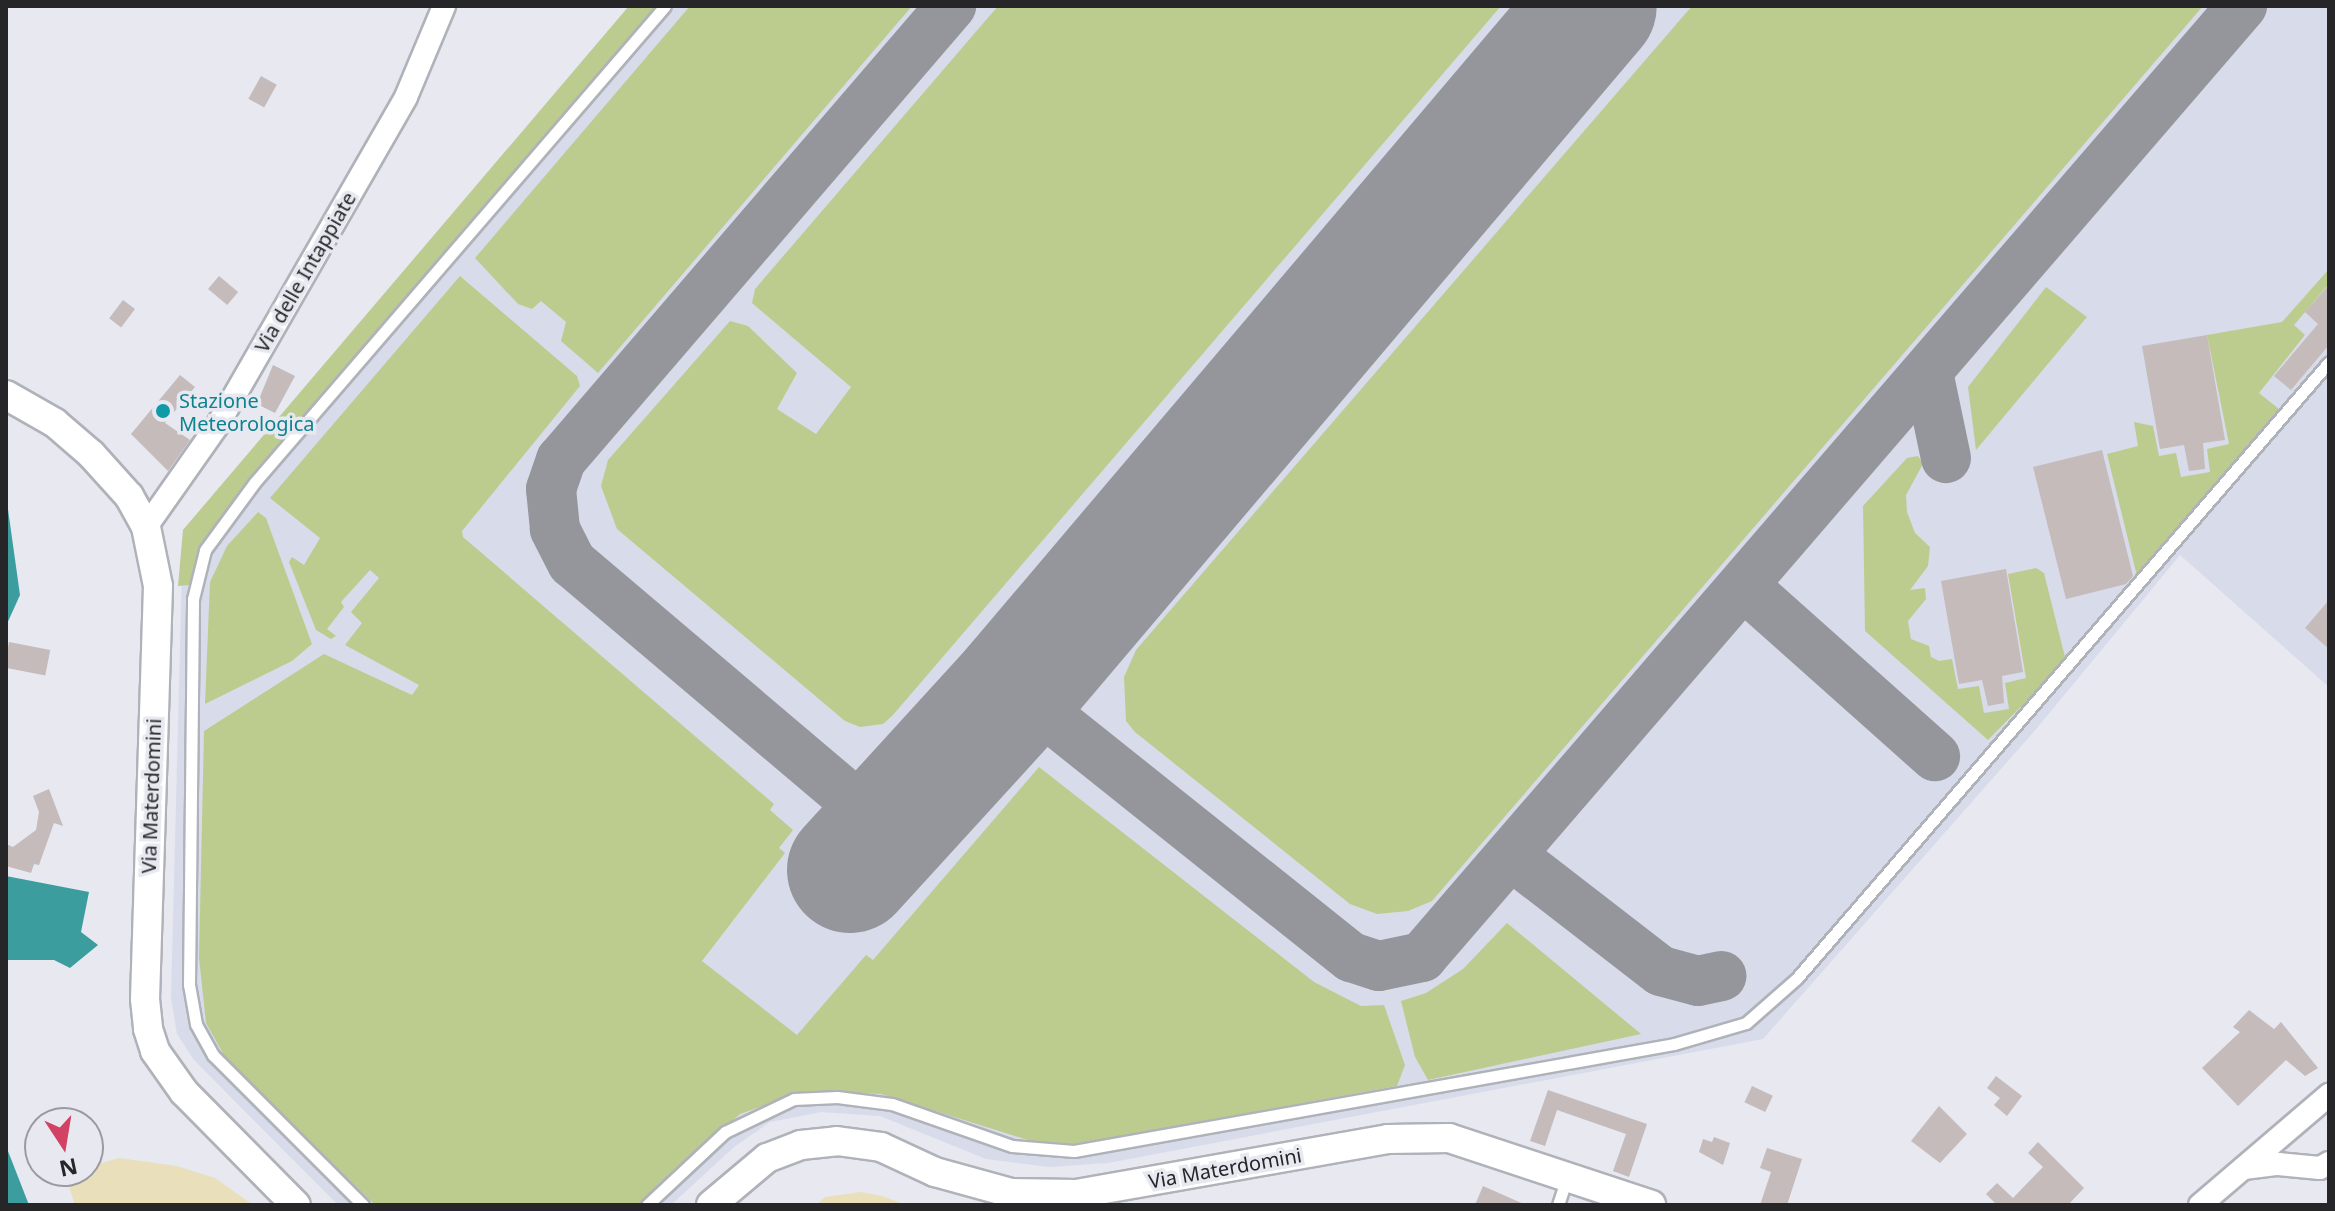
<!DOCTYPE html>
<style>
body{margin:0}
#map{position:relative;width:2335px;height:1211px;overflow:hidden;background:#e7e8f0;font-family:"Noto Sans",sans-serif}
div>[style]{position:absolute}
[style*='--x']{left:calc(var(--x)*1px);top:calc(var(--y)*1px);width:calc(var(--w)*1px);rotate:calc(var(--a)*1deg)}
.built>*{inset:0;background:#d8dbea}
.green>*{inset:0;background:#bccc8e}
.sand>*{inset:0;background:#e9dfba}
.water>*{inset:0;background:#3c9d9f}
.taxiway>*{height:50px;margin:-25px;padding:0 25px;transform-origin:25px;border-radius:25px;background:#95969c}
.runway>*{height:126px;margin:-63px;padding:0 63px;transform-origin:63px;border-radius:63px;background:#95969c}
.building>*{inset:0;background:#c4bbba;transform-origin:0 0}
.roads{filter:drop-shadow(2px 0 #b0b2b9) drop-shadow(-2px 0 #b0b2b9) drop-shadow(0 2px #b0b2b9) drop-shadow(0 -2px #b0b2b9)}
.service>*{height:11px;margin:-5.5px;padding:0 5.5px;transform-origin:5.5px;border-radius:5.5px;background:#fff}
.minor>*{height:22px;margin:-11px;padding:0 11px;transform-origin:11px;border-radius:11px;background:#fff}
.tertiary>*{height:28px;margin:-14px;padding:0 14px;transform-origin:14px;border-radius:14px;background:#fff}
.dots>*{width:22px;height:22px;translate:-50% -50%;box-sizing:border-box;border:4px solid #e7e8f0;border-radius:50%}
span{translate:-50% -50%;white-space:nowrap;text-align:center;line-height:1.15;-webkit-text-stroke:7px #e7e8f0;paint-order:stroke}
.street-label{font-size:20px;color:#262629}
.culture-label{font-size:20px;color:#0d838f}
.left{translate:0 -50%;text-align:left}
.frame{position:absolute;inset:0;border:8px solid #262629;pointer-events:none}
.north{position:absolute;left:24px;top:1107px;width:80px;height:80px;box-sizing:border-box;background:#e7e8f0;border:2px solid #9a9aa0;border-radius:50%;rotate:168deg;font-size:22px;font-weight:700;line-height:32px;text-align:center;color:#262629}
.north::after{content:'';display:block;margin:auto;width:28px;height:36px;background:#d14264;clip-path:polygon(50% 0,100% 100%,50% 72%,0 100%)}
</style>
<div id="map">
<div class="built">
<div style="clip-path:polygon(629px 6px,2329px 6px,2329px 687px,2180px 555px,2037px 728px,1763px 1039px,1108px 1163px,1049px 1167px,986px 1159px,880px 1116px,821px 1112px,770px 1122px,734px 1147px,671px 1205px,338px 1205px,194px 1060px,177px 1034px,171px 998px,183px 530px)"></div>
</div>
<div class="green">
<div style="clip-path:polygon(629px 6px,664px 6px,207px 540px,190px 585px,178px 586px,183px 530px)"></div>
<div style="clip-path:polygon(690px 6px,912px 6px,598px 373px,561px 341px,566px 322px,541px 301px,532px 309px,518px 304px,475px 258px)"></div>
<div style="clip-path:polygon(998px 6px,1501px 6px,893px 715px,883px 724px,860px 727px,845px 721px,617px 529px,601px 486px,608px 460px,730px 321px,748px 326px,797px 373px,777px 409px,816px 434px,851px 387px,752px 303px,755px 289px)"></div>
<div style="clip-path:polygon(1692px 6px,2203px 6px,1432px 901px,1408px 911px,1377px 914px,1350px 904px,1135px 732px,1126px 721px,1124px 677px,1136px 650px)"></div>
<div style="clip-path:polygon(2329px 269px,2329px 284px,2294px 325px,2305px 335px,2259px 393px,2279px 409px,2138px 580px,2107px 454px,2138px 446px,2134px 422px,2153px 426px,2159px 456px,2176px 453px,2181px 477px,2210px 472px,2207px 449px,2229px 444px,2207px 335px,2282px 322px)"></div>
<div style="clip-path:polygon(460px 276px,577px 376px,580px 386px,462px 531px,463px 537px,774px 804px,770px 810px,793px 830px,779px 848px,785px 853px,702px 961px,797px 1035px,866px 955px,873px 960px,1039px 767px,1314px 982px,1361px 1006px,1384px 1005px,1405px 1065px,1397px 1086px,1077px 1144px,1031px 1141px,881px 1094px,805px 1091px,740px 1114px,639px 1205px,375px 1205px,225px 1057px,206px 1023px,199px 958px,204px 731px,324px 654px,412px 695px,419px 685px,345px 645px,362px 623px,351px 612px,379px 578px,370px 570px,341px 602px,344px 607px,327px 629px,336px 636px,331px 639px,316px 630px,289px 562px,292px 557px,304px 565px,320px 538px,270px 498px)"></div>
<div style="clip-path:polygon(2046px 287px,2087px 317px,1976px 450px,1968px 387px)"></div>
<div style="clip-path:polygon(1918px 456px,1923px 464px,1906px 495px,1907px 512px,1915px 533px,1930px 547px,1928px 566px,1910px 590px,1925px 588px,1926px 599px,1908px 621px,1911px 639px,1929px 646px,1931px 657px,1939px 661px,1952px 659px,1958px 689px,1979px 686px,1984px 713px,2009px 709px,2005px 683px,2026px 678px,2008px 574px,2036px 568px,2044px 573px,2066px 661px,1988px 740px,1865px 631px,1863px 506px,1907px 458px)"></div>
<div style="clip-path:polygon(258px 512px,266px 518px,312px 644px,292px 661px,205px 704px,210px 582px,227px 546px)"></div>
<div style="clip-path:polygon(1507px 923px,1641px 1034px,1428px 1080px,1415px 1057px,1401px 1001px,1426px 993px,1463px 969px)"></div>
</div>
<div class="sand">
<div style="clip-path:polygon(88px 1155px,98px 1164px,119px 1158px,177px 1166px,215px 1178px,253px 1205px,75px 1205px,64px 1171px,88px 1171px)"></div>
<div style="clip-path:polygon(861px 1192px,882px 1196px,906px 1205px,816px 1205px,825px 1197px)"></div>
</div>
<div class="water">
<div style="clip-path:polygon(6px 495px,20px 595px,6px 626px)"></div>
<div style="clip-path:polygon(6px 876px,89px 892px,81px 932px,98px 945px,70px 968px,54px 960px,6px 960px)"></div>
<div style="clip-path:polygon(6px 1146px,29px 1205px,6px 1205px)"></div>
</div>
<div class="taxiway">
<div style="--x:1928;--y:372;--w:88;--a:78.2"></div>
<div style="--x:1744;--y:586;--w:256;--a:41.7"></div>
<div style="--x:1015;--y:689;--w:430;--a:38.6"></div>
<div style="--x:1351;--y:957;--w:29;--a:18"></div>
<div style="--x:1379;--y:966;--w:44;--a:-11.8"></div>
<div style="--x:1422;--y:957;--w:1256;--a:-49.23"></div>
<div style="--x:885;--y:828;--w:410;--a:-139.7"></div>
<div style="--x:572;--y:563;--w:38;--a:-117"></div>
<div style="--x:555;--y:529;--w:40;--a:-95.7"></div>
<div style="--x:551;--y:489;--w:31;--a:-71"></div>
<div style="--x:561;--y:460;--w:599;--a:-49.34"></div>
<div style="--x:1512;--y:856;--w:188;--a:37.7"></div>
<div style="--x:1661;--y:971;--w:38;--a:15"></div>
<div style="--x:1698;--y:981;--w:24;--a:-12"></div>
</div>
<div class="runway">
<div style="--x:850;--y:870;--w:245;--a:-47.6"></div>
<div style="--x:1015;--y:689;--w:895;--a:-49.71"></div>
</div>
<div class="building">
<div style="left:261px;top:76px;width:18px;height:26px;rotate:29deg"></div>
<div style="left:219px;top:276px;width:25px;height:17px;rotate:40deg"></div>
<div style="clip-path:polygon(2329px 285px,2329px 345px,2291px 390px,2274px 376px,2318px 324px,2305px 312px)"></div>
<div style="left:123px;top:300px;width:15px;height:23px;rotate:37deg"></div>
<div style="clip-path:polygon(2207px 335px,2225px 440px,2203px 443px,2205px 469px,2189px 471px,2184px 445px,2160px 449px,2142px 346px)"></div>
<div style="clip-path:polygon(273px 365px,295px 376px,275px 413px,257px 404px)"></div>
<div style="clip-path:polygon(180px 375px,195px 387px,165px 423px,190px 440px,168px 471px,131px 434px)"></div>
<div style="clip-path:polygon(2102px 450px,2133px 576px,2126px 584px,2066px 599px,2033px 467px)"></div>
<div style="clip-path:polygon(2006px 569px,2023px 672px,2002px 676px,2004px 703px,1988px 706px,1982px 680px,1959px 684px,1941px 581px)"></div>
<div style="clip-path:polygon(2329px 600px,2329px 649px,2305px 628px)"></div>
<div style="left:9px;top:642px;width:42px;height:26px;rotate:11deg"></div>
<div style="clip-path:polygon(49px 789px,63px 826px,54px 823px,39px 865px,34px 864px,31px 873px,6px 866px,6px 844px,13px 847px,36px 830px,39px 812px,33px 796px)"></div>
<div style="clip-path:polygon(2249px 1010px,2274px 1029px,2281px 1022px,2318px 1068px,2305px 1076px,2286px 1060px,2238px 1106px,2202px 1068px,2240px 1032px,2233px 1027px)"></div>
<div style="clip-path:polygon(1996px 1076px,2022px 1096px,2007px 1116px,1994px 1105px,2000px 1098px,1987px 1088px)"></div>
<div style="left:1752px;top:1086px;width:23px;height:18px;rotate:25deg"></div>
<div style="clip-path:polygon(1548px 1090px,1647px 1124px,1629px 1177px,1613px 1171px,1626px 1134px,1557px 1110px,1545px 1146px,1530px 1141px)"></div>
<div style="clip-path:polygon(1939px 1106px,1967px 1134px,1940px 1163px,1911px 1141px)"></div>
<div style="clip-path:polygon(1714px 1137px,1730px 1143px,1723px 1165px,1699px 1152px,1703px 1139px,1712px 1142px)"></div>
<div style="clip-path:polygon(2038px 1142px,2084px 1188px,2068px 1205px,1997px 1205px,1986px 1194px,1997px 1183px,2013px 1198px,2043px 1167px,2028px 1153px)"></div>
<div style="clip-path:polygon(1767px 1148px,1802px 1159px,1787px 1205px,1760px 1205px,1771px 1172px,1760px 1168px)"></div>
<div style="clip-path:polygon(1483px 1186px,1526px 1205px,1475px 1205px)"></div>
</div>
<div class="roads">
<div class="service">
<div style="--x:363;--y:1205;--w:212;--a:-135"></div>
<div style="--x:213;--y:1055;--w:35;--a:-119"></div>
<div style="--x:196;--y:1024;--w:40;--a:-100"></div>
<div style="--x:189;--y:985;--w:386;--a:-89.4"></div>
<div style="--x:193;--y:599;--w:50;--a:-76.2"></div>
<div style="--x:205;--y:550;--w:84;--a:-53.7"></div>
<div style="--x:255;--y:482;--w:628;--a:-49.26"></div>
<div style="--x:647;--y:1205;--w:107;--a:-43.1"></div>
<div style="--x:725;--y:1132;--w:76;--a:-25.6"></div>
<div style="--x:794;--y:1099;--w:43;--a:-2.7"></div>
<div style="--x:837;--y:1097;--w:55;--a:7.3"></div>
<div style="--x:892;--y:1104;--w:127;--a:19.3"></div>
<div style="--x:1012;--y:1146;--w:62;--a:4.6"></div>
<div style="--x:1074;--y:1151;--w:609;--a:-10.11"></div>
<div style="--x:1674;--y:1044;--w:75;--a:-16.3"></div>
<div style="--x:1746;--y:1023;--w:68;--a:-41.4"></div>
<div style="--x:1797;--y:978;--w:814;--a:-49.18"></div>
<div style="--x:1558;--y:1205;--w:29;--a:-72"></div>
</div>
<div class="minor">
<div style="--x:146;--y:527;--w:123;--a:-54.9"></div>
<div style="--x:217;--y:426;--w:379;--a:-60.1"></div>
<div style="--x:406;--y:97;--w:99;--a:-67.3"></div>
<div style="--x:2244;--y:1168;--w:34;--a:-7"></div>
<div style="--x:2278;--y:1164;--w:42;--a:5.4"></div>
<div style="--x:2320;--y:1168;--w:10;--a:-29"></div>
<div style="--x:2200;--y:1205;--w:170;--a:-40.5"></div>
</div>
<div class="tertiary">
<div style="--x:6;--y:395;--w:56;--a:29.7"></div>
<div style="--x:55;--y:423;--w:48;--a:40.7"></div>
<div style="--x:91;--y:454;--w:57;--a:47.9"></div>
<div style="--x:129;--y:496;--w:35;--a:61"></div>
<div style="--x:146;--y:527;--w:60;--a:78.5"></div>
<div style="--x:158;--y:586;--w:413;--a:91.8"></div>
<div style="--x:145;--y:999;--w:30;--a:84"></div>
<div style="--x:148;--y:1029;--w:23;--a:72"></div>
<div style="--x:155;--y:1051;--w:50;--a:54.7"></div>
<div style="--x:184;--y:1092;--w:159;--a:45.3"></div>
<div style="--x:711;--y:1205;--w:73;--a:-40"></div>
<div style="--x:767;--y:1158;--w:36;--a:-21"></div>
<div style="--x:801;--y:1145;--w:36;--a:-6"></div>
<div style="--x:837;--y:1141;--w:44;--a:7.8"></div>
<div style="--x:881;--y:1147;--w:60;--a:24.8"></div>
<div style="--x:935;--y:1172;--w:79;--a:15.4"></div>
<div style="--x:1011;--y:1193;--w:65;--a:0.9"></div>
<div style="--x:1076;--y:1194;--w:317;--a:-10"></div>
<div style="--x:1388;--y:1139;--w:61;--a:-0.9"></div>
<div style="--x:1449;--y:1138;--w:213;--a:18.3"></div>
</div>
</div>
<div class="dots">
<div style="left:163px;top:411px;background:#0f9aa8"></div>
</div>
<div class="street-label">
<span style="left:305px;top:272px;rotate:-60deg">Via delle Intappiate</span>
<span style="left:151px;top:796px;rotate:-88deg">Via Materdomini</span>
<span style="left:1225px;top:1168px;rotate:-10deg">Via Materdomini</span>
</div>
<div class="culture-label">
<span class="left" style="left:179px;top:412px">Stazione<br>Meteorologica</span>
</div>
<div class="frame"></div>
<div class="north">N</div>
</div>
